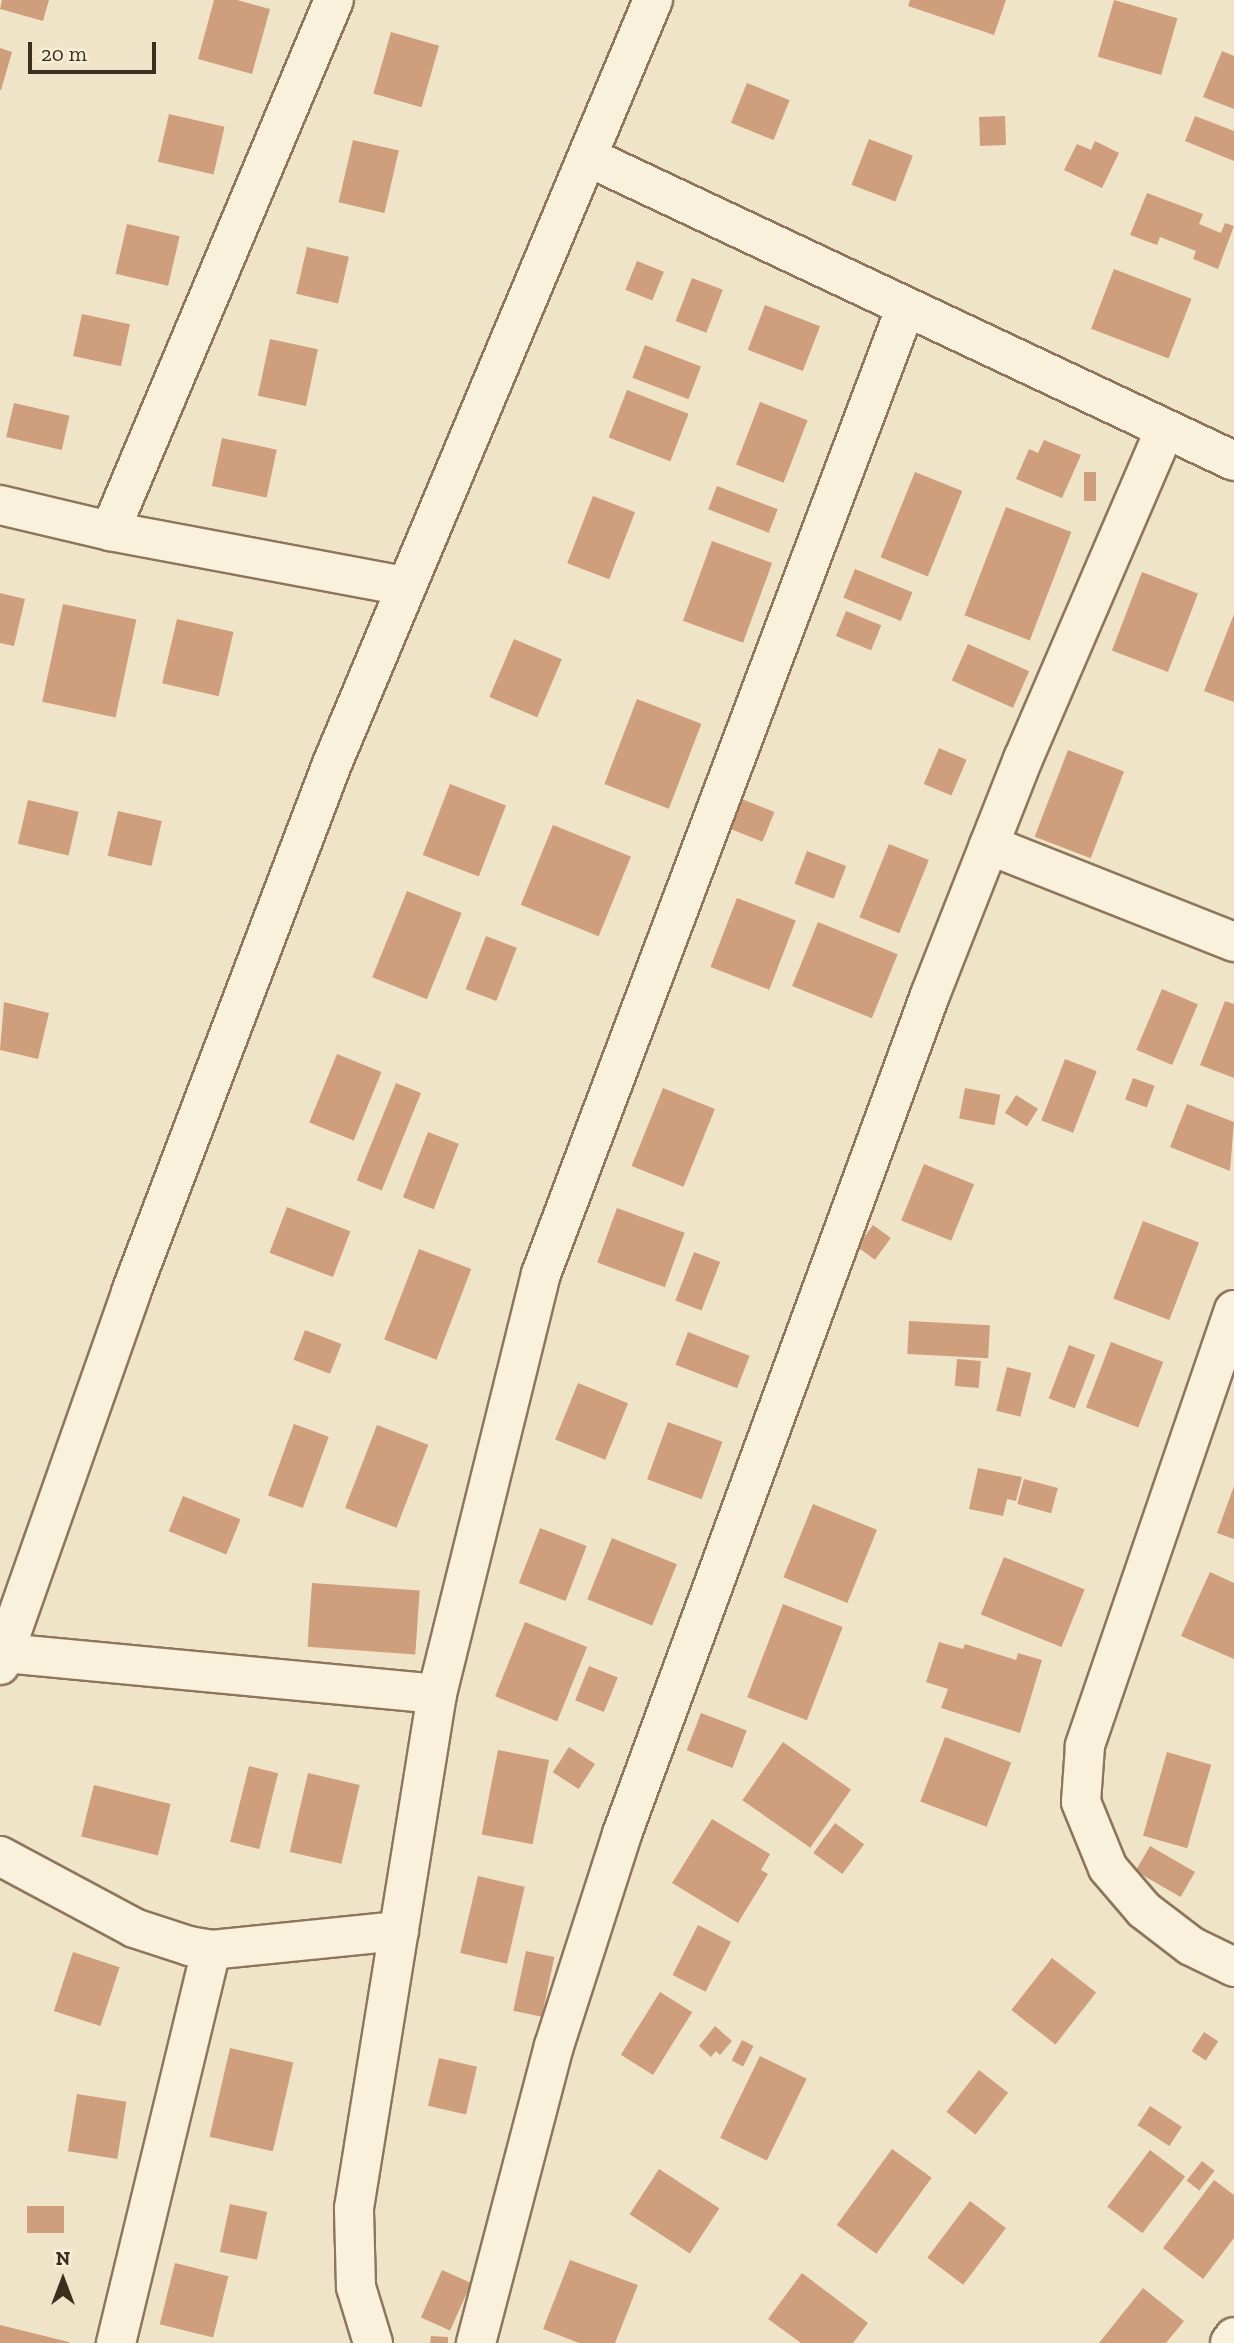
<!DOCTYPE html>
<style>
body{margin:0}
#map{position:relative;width:1234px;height:2343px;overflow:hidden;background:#f0e4c8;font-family:"Zilla Slab",serif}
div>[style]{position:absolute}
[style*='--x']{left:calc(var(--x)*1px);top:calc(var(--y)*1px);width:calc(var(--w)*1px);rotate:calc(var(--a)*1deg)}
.building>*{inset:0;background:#cf9f7d;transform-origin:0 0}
.roads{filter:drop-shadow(2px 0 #8d765c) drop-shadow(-2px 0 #8d765c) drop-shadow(0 2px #8d765c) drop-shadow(0 -2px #8d765c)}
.minor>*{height:38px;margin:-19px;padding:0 19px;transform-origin:19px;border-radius:19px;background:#faf1dc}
span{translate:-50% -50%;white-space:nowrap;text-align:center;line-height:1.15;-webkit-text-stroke:5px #f7eed8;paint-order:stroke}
.north{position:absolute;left:28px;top:2245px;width:70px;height:70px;-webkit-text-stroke:5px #f7eed8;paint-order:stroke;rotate:0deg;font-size:19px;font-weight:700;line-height:28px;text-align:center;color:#3d2e20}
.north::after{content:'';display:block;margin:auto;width:24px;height:32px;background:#3d2e20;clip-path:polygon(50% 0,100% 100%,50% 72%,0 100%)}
.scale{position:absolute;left:28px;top:42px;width:128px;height:32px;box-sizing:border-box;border:4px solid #3d2e20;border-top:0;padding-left:9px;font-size:21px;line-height:24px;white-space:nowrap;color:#3d2e20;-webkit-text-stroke:5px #f7eed8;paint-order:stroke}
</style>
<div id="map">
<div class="building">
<div style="clip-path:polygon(2px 0,49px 0,43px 21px,0 9px)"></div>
<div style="clip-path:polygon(214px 0,237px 0,270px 9px,252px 74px,198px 59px)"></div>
<div style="clip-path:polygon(910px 0,1006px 0,994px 35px,908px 6px)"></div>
<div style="left:1114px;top:0;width:66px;height:59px;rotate:16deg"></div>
<div style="left:391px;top:32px;width:50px;height:64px;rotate:16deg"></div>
<div style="clip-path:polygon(0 48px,12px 52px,1px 90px,0 90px)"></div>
<div style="clip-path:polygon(1222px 51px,1234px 56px,1234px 109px,1203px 97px)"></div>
<div style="left:747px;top:83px;width:46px;height:43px;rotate:22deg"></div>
<div style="left:169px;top:114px;width:57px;height:49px;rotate:13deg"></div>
<div style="left:1005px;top:116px;width:29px;height:26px;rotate:88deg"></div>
<div style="clip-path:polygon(1195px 116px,1234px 131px,1234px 161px,1185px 141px)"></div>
<div style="left:869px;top:139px;width:47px;height:49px;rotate:21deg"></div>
<div style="left:353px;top:140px;width:47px;height:64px;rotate:13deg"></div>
<div style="clip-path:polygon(1095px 141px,1119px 153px,1102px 188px,1064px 170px,1077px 144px,1091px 150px)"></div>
<div style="clip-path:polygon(1147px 193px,1203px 214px,1199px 224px,1221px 233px,1225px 223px,1234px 226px,1218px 269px,1193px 259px,1196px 251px,1160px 237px,1157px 245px,1130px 235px)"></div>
<div style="left:127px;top:224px;width:54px;height:51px;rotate:13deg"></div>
<div style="left:307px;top:247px;width:43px;height:48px;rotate:13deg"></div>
<div style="left:637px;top:261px;width:29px;height:31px;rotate:22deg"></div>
<div style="left:1114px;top:269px;width:83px;height:64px;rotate:21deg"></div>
<div style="left:692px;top:278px;width:33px;height:46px;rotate:21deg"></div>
<div style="left:765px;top:305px;width:59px;height:48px;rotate:21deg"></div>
<div style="left:82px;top:314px;width:49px;height:43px;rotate:12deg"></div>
<div style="left:270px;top:339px;width:49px;height:58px;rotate:12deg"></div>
<div style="left:645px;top:345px;width:60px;height:35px;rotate:21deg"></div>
<div style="left:627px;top:390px;width:66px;height:51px;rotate:21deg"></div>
<div style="left:760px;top:402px;width:51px;height:67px;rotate:21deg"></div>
<div style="left:14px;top:403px;width:57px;height:35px;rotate:13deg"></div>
<div style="left:222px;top:438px;width:56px;height:49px;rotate:12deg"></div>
<div style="clip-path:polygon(1044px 440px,1081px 455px,1062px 498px,1016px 479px,1029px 449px,1038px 453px)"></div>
<div style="left:915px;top:472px;width:51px;height:92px;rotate:22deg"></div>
<div style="left:1084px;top:472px;width:12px;height:29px"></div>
<div style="left:717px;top:486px;width:65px;height:25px;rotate:21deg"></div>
<div style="left:593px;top:496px;width:45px;height:72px;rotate:21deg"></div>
<div style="left:1006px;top:507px;width:70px;height:116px;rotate:21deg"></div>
<div style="left:712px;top:541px;width:64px;height:85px;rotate:20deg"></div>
<div style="left:855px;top:569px;width:62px;height:31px;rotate:22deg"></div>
<div style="left:1142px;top:572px;width:60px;height:84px;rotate:21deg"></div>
<div style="clip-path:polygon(0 593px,25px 599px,14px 646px,0 643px)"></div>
<div style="left:63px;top:604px;width:75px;height:100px;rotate:12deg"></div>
<div style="left:846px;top:611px;width:38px;height:27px;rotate:22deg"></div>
<div style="clip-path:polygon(1234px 614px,1234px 702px,1204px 691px)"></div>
<div style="left:177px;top:619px;width:58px;height:66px;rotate:13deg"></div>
<div style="left:514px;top:639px;width:52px;height:63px;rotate:23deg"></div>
<div style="left:968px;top:644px;width:67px;height:40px;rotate:24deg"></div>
<div style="left:637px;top:699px;width:69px;height:91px;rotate:21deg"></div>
<div style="left:939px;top:748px;width:30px;height:39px;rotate:23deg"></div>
<div style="left:1068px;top:750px;width:60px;height:93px;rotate:21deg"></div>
<div style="left:450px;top:784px;width:60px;height:76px;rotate:21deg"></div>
<div style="left:742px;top:799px;width:35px;height:32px;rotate:22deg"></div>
<div style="left:28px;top:800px;width:52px;height:45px;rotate:13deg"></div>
<div style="left:118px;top:811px;width:45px;height:46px;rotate:13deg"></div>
<div style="left:553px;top:825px;width:84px;height:86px;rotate:22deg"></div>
<div style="left:889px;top:844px;width:43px;height:79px;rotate:22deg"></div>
<div style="left:807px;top:851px;width:42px;height:35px;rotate:21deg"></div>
<div style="left:407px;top:891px;width:59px;height:93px;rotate:22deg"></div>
<div style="left:737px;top:898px;width:63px;height:74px;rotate:21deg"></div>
<div style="left:818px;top:922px;width:86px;height:69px;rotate:22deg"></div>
<div style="left:486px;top:936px;width:33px;height:57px;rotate:21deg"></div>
<div style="left:1162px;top:989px;width:39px;height:66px;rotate:23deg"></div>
<div style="clip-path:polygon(1225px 1001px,1234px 1004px,1234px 1078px,1200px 1065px)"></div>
<div style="clip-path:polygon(4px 1002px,49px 1013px,38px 1059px,0 1050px)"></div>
<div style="left:337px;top:1054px;width:48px;height:74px;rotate:22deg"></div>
<div style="left:1065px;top:1059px;width:34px;height:66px;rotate:21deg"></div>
<div style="left:1133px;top:1078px;width:23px;height:23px;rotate:20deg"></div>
<div style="left:396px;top:1083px;width:27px;height:105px;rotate:22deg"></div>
<div style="left:663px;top:1088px;width:56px;height:84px;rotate:22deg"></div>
<div style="left:965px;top:1088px;width:36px;height:31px;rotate:11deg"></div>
<div style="left:1016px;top:1095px;width:26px;height:21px;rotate:32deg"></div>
<div style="clip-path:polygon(1187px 1104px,1234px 1122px,1230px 1171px,1170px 1147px)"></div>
<div style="left:428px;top:1132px;width:33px;height:70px;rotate:21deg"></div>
<div style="left:924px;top:1164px;width:54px;height:61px;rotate:22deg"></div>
<div style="left:287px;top:1207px;width:68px;height:49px;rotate:21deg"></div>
<div style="left:617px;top:1208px;width:72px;height:58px;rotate:20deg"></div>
<div style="left:1143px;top:1221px;width:60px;height:83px;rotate:21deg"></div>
<div style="left:873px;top:1225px;width:22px;height:27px;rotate:36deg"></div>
<div style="left:419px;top:1249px;width:56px;height:97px;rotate:21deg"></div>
<div style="left:694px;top:1252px;width:28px;height:52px;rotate:21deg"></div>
<div style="left:909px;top:1321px;width:81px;height:33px;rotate:3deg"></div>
<div style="left:305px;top:1330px;width:39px;height:32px;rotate:21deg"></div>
<div style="left:688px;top:1332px;width:66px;height:35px;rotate:21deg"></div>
<div style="left:1111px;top:1342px;width:56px;height:70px;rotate:21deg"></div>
<div style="left:1069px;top:1345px;width:28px;height:57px;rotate:21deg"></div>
<div style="left:957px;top:1359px;width:24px;height:27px;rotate:5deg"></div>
<div style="left:1007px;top:1367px;width:25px;height:45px;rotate:14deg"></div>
<div style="left:578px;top:1383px;width:54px;height:61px;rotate:22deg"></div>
<div style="left:668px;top:1422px;width:58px;height:61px;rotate:20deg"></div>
<div style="left:294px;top:1424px;width:37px;height:76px;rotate:20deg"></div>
<div style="left:377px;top:1425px;width:55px;height:89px;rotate:21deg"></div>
<div style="clip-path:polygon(978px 1468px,1022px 1477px,1016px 1501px,1007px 1499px,1003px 1516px,969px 1509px)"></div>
<div style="left:1024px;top:1479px;width:35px;height:26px;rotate:15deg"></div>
<div style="clip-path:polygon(1234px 1486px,1234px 1539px,1217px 1533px)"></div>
<div style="left:183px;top:1496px;width:62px;height:38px;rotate:22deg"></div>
<div style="left:813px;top:1504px;width:69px;height:79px;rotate:22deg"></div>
<div style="left:540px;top:1528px;width:50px;height:59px;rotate:21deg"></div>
<div style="left:612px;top:1538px;width:70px;height:66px;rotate:22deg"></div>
<div style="left:1004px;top:1557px;width:87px;height:62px;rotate:22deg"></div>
<div style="clip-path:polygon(1210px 1572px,1234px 1583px,1234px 1659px,1181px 1636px)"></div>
<div style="left:312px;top:1583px;width:108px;height:64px;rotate:4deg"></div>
<div style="left:783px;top:1604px;width:64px;height:100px;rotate:21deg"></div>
<div style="left:525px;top:1622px;width:67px;height:80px;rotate:22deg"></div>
<div style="clip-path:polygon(939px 1642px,963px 1649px,965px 1644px,1016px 1660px,1018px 1653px,1042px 1660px,1020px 1733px,941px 1708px,948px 1689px,926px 1682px)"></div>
<div style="left:589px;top:1666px;width:31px;height:37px;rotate:22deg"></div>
<div style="left:701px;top:1713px;width:49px;height:40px;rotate:21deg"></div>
<div style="left:945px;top:1737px;width:71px;height:69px;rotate:21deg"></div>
<div style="left:783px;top:1742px;width:83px;height:71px;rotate:35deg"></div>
<div style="left:569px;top:1747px;width:31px;height:30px;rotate:33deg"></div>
<div style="left:498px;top:1750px;width:52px;height:86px;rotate:11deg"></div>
<div style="left:1167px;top:1752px;width:46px;height:87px;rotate:16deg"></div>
<div style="left:249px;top:1766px;width:30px;height:78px;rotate:14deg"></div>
<div style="left:308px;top:1773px;width:53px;height:81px;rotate:13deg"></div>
<div style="left:94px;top:1785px;width:79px;height:53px;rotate:14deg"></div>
<div style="clip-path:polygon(712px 1819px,770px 1854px,761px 1870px,768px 1874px,738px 1923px,672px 1883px)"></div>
<div style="left:835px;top:1823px;width:36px;height:37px;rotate:36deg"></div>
<div style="left:1150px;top:1846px;width:52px;height:29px;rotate:30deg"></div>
<div style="left:478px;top:1876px;width:48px;height:79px;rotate:13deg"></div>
<div style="left:698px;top:1925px;width:37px;height:56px;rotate:27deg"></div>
<div style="left:526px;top:1951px;width:29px;height:61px;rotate:12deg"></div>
<div style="left:73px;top:1952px;width:49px;height:62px;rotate:18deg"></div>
<div style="left:1052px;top:1958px;width:56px;height:66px;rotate:38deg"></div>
<div style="left:660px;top:1992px;width:38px;height:74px;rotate:32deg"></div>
<div style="clip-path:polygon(715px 2026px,732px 2041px,720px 2055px,716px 2051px,711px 2057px,699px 2046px)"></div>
<div style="left:1204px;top:2032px;width:17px;height:23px;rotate:33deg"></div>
<div style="left:742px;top:2040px;width:13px;height:23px;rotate:27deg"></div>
<div style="left:230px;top:2048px;width:65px;height:91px;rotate:13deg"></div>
<div style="left:760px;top:2056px;width:52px;height:91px;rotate:26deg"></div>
<div style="left:439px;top:2058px;width:39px;height:49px;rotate:13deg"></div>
<div style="left:979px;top:2070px;width:37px;height:53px;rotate:38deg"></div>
<div style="left:77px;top:2094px;width:50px;height:58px;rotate:9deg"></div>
<div style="left:1150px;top:2106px;width:38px;height:23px;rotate:33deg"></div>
<div style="left:892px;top:2149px;width:49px;height:94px;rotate:36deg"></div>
<div style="left:1150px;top:2150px;width:44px;height:71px;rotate:37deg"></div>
<div style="left:1202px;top:2161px;width:16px;height:25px;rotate:38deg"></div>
<div style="left:659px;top:2169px;width:72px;height:54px;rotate:33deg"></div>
<div style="clip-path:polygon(1214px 2180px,1234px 2195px,1234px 2238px,1203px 2279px,1163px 2248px)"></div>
<div style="left:970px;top:2201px;width:45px;height:71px;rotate:37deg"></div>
<div style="left:230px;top:2204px;width:38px;height:49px;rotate:12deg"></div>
<div style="left:27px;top:2206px;width:37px;height:27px"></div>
<div style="clip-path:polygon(570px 2260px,638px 2285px,615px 2343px,579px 2343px,543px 2329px)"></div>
<div style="left:175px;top:2263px;width:55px;height:63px;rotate:14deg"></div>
<div style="left:442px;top:2270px;width:32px;height:52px;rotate:24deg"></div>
<div style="clip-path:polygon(802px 2273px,868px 2323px,853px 2343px,801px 2343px,768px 2319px)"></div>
<div style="clip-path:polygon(1143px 2288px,1184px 2321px,1166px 2343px,1099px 2343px)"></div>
<div style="clip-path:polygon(0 2325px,69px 2342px,69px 2343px,0 2343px)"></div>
<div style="clip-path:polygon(431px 2336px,448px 2337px,448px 2343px,430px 2343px)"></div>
</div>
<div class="roads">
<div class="minor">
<div style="--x:588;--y:157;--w:714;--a:25.2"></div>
<div style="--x:0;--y:505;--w:113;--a:13.3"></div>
<div style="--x:110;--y:531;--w:300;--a:10.6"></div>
<div style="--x:110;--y:531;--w:576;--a:-67.13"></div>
<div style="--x:989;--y:845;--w:264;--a:21.6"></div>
<div style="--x:1234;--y:1310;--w:461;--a:108.9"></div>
<div style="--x:1085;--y:1746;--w:56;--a:94.1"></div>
<div style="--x:1081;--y:1802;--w:71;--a:67.8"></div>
<div style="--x:1108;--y:1868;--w:55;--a:49.4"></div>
<div style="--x:1144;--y:1910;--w:59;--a:37.5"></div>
<div style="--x:1191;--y:1946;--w:48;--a:26"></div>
<div style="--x:4;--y:1653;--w:435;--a:5.4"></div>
<div style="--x:0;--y:1665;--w:395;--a:-70.6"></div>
<div style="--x:131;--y:1292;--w:565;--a:-69.16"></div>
<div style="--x:332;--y:764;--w:829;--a:-67.21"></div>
<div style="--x:0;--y:1856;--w:152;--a:28.2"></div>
<div style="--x:134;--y:1928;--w:58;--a:18.1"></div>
<div style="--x:189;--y:1946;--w:22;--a:10"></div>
<div style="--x:211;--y:1950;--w:189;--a:-5.8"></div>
<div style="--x:116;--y:2343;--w:404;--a:-76.4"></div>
<div style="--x:373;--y:2343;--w:59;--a:-106.9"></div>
<div style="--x:356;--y:2287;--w:79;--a:-91.5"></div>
<div style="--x:354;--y:2208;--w:521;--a:-80.83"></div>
<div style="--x:437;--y:1694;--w:433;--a:-76.1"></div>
<div style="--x:541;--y:1274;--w:1031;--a:-69.33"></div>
<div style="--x:476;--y:2343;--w:307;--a:-75.3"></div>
<div style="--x:554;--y:2046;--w:223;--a:-72.2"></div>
<div style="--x:622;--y:1834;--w:894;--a:-69.84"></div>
<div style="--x:930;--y:995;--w:254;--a:-68.5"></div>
<div style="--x:1023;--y:759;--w:359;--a:-66.7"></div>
<div style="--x:1230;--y:2343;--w:7;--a:-56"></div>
</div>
</div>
<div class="north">N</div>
<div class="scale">20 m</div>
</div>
